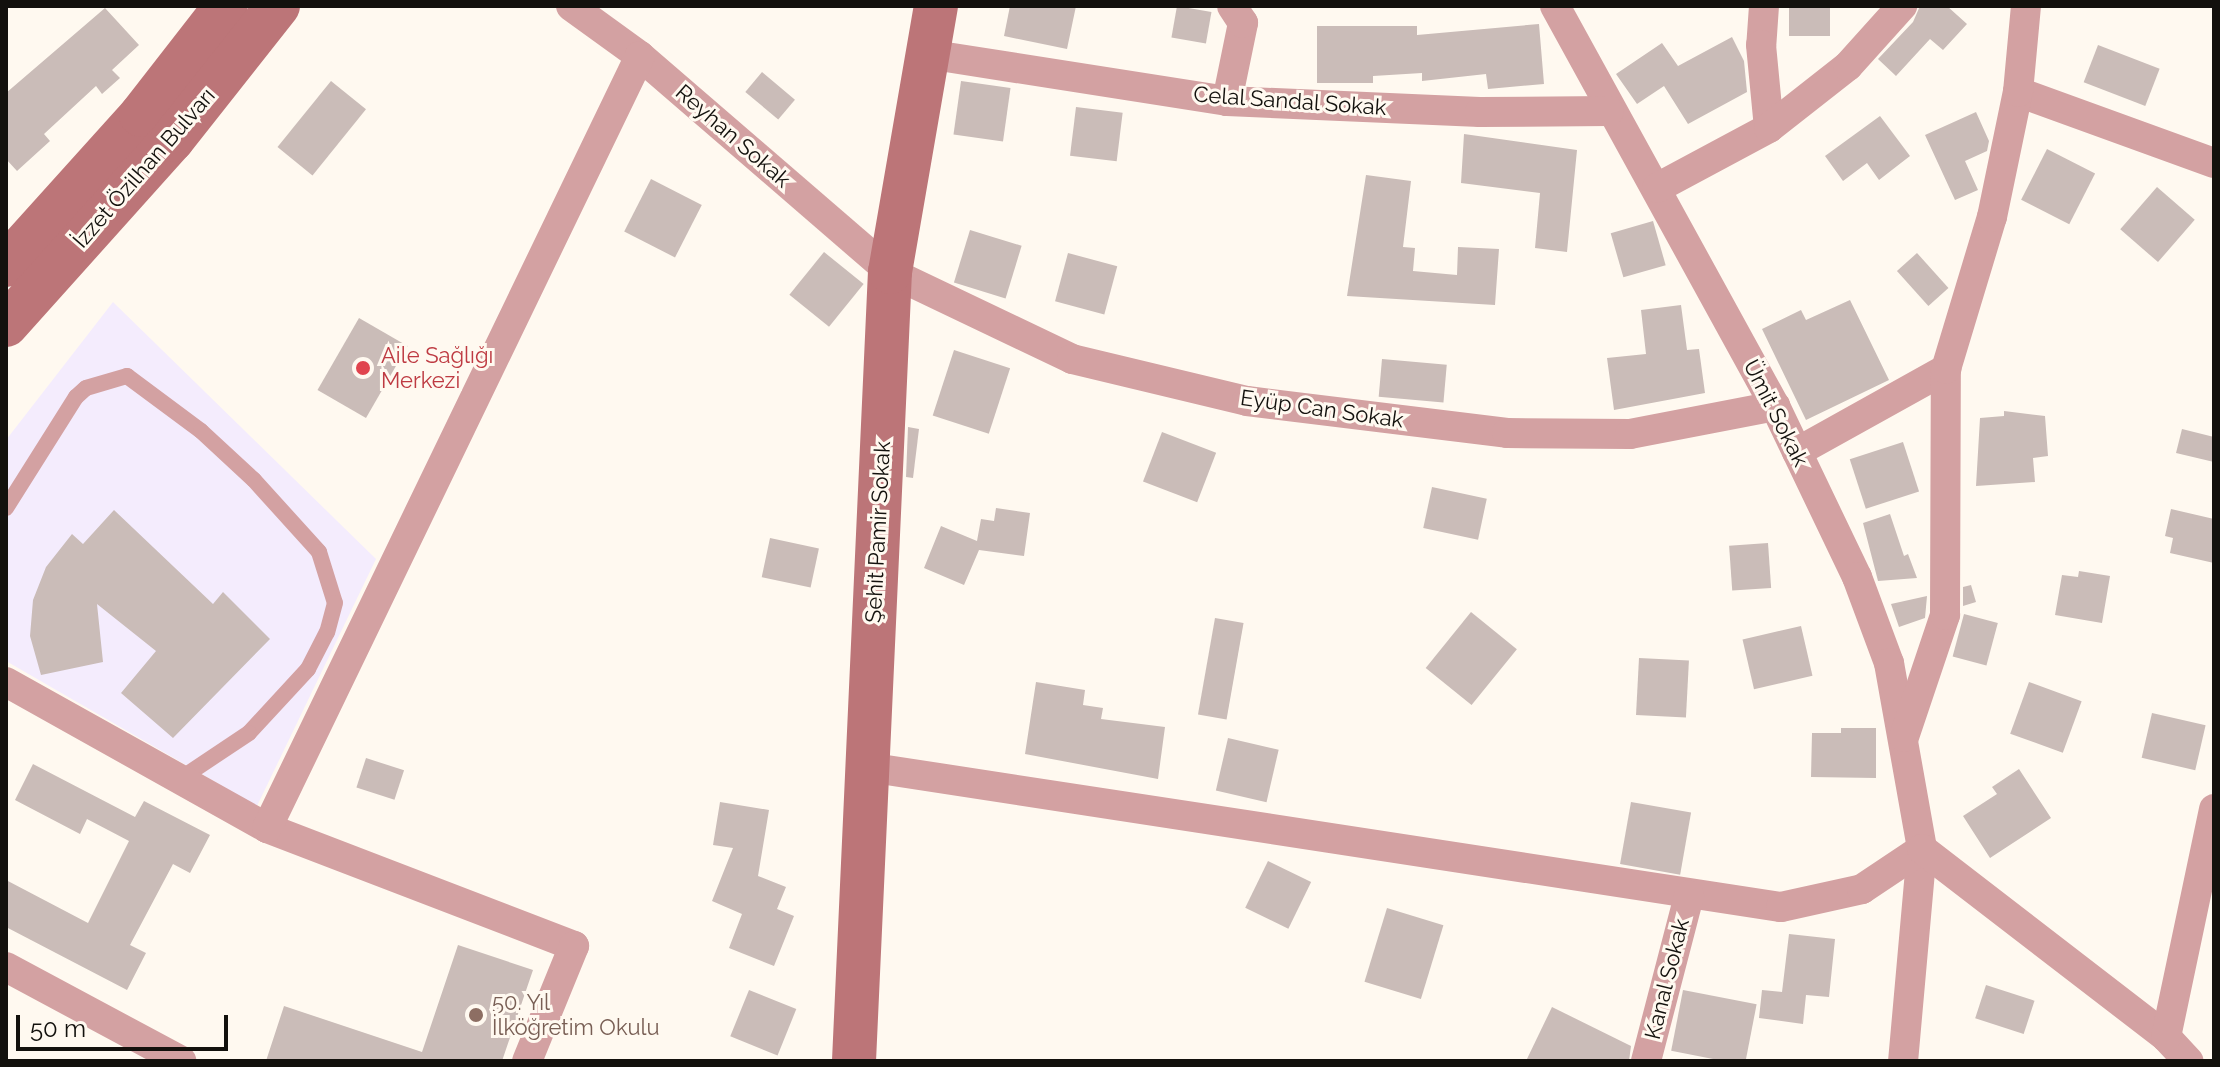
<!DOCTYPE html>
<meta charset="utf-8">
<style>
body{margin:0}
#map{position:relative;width:2220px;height:1067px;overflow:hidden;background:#fff9f0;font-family:Raleway,sans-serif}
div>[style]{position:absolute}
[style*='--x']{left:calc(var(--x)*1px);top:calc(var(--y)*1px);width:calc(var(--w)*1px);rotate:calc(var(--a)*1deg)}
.medical>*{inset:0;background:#f4ecfd}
.building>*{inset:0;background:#cabcb8;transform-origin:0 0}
.lane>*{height:16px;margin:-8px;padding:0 8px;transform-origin:8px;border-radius:8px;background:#d3a1a2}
.street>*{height:30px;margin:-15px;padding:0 15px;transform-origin:15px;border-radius:15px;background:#d3a1a2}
.secondary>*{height:44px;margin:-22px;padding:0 22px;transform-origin:22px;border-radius:22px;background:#bc7578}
.dots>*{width:22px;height:22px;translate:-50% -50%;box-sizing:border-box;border:4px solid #fff9f0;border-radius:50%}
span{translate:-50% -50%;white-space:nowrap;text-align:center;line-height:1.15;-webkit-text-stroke:6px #fff9f0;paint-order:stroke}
.street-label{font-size:22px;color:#13110d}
.health-label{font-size:22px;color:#be3a42}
.left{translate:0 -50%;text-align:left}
.education-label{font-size:22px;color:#785e54}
.frame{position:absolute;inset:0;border:8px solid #13110d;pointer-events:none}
.scale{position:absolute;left:16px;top:1015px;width:212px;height:36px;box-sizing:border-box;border:4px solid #13110d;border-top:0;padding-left:10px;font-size:24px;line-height:28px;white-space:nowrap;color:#13110d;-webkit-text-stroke:6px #fff9f0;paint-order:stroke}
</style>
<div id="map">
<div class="medical">
<div style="clip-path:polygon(113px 302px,376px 559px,257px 806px,6px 661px,6px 440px)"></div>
</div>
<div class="building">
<div style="clip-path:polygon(1010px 6px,1076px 6px,1067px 49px,1004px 36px)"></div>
<div style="left:1177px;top:6px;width:35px;height:32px;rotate:10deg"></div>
<div style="left:1789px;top:6px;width:41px;height:30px"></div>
<div style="clip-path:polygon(1920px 6px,1947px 6px,1967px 24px,1943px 50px,1930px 39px,1896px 76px,1878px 59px,1913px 22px)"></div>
<div style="clip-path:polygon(105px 8px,139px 45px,112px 70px,120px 78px,102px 94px,96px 86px,44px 134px,50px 141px,17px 171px,6px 159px,6px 93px)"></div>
<div style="clip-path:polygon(1539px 24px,1544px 84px,1488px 89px,1486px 74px,1422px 81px,1422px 73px,1373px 76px,1373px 83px,1317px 83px,1317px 26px,1417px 26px,1417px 35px)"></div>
<div style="clip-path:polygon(1732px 37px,1744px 61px,1747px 92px,1688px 124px,1664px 86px,1637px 104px,1616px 74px,1662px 43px,1678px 66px)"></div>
<div style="left:2098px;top:45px;width:66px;height:40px;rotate:21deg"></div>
<div style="left:762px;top:72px;width:43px;height:26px;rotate:40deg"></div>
<div style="left:331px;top:81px;width:45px;height:85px;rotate:39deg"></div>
<div style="left:961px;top:81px;width:50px;height:54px;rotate:8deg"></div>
<div style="left:1076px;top:107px;width:47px;height:49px;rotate:7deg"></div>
<div style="clip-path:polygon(1976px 112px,1989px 141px,1987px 151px,1965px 161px,1978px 190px,1955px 200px,1925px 135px)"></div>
<div style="clip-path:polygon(1880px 116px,1910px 156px,1879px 180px,1867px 163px,1843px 181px,1825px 156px)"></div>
<div style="clip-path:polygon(1464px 134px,1577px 150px,1567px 252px,1535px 248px,1540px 193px,1461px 183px)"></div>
<div style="left:2047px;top:149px;width:54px;height:57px;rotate:27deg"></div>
<div style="clip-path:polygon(1366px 175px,1411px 181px,1403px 247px,1415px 248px,1413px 271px,1457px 275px,1458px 247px,1499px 249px,1495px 305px,1347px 296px)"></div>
<div style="left:651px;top:179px;width:57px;height:59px;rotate:27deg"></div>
<div style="left:2157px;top:187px;width:50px;height:56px;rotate:41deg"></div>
<div style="left:1653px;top:221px;width:46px;height:44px;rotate:74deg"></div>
<div style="left:970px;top:230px;width:54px;height:55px;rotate:17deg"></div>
<div style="left:824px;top:252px;width:51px;height:55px;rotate:39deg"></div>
<div style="left:1068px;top:253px;width:51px;height:50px;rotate:15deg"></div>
<div style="left:1917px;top:253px;width:47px;height:27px;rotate:48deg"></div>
<div style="clip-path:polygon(1850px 300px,1889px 380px,1806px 420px,1762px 329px,1801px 310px,1806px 320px)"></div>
<div style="clip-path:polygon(1681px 305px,1687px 350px,1699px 349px,1705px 393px,1614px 410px,1607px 358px,1646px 354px,1641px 310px)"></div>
<div style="left:359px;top:318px;width:56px;height:83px;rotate:30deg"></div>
<div style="left:954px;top:350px;width:59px;height:69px;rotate:18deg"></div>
<div style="left:1382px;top:359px;width:65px;height:38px;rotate:5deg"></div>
<div style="clip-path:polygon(2004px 411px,2045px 416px,2048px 456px,2033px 458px,2035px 482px,1976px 486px,1980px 418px,2004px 416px)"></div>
<div style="clip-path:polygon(908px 427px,919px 429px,913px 478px,906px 477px)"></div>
<div style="clip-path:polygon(2182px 429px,2214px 437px,2214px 462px,2176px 453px)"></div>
<div style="left:1162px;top:432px;width:58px;height:53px;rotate:21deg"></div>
<div style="left:1903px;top:442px;width:52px;height:56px;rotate:72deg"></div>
<div style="left:1432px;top:487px;width:56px;height:42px;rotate:12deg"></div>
<div style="clip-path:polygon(996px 508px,1030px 513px,1024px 556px,979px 550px,964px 585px,924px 568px,941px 526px,977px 541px,981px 519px,994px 521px)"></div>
<div style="clip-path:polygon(2171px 509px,2214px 519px,2214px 563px,2170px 553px,2173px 538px,2165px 536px)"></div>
<div style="clip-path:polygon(114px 510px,213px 604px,223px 592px,270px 639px,173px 738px,121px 693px,156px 651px,97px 604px,103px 662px,41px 675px,30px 636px,33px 600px,46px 567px,72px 534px,83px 544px)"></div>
<div style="clip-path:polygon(1890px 514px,1904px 556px,1908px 554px,1917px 578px,1878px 581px,1863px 523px)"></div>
<div style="left:770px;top:538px;width:50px;height:40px;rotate:12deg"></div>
<div style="left:1768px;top:543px;width:45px;height:39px;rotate:86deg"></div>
<div style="clip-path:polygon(2079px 571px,2110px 576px,2102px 623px,2055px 615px,2062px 575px,2078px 577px)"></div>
<div style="clip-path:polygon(1971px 585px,1976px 602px,1963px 606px,1963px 587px)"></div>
<div style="clip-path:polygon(1927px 596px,1925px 618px,1899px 627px,1891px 604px)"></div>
<div style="left:1471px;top:612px;width:59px;height:72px;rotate:39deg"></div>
<div style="left:1964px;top:614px;width:35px;height:44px;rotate:15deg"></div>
<div style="left:1215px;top:618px;width:29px;height:98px;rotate:10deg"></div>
<div style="left:1801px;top:626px;width:51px;height:60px;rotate:77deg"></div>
<div style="left:1639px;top:658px;width:50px;height:57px;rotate:3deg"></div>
<div style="clip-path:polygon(1036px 682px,1085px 690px,1083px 705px,1103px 708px,1101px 719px,1165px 727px,1158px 779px,1025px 754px)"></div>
<div style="left:2029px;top:682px;width:56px;height:55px;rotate:20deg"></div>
<div style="left:2152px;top:713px;width:55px;height:46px;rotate:13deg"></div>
<div style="clip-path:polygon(1841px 728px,1876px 728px,1876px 778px,1811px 777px,1812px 733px,1841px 733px)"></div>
<div style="left:1228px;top:738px;width:52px;height:54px;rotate:13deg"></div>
<div style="left:366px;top:758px;width:40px;height:31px;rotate:18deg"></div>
<div style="clip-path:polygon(33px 764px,135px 817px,144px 801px,210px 835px,190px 873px,173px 864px,130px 945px,146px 953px,127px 990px,6px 927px,6px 880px,88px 923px,129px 841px,87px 819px,80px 834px,15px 800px)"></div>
<div style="clip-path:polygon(2019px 769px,2051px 818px,1990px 858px,1963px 816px,1997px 794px,1992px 787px)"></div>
<div style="clip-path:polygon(720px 802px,769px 810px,758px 876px,786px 887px,777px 909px,794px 916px,774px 966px,729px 948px,742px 914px,712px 901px,733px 848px,713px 845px)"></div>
<div style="left:1631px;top:802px;width:61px;height:63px;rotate:10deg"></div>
<div style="left:1268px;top:861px;width:48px;height:52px;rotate:26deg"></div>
<div style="left:1387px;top:908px;width:59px;height:77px;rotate:17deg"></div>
<div style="clip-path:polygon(1789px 934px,1835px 939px,1829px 997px,1806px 995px,1803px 1024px,1759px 1018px,1762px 990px,1782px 992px)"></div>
<div style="clip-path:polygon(458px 945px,533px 970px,502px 1061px,266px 1061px,284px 1006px,422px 1052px)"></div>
<div style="left:1986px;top:985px;width:51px;height:35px;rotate:18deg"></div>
<div style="left:749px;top:990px;width:51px;height:50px;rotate:22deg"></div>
<div style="left:1683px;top:990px;width:75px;height:62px;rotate:11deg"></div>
<div style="clip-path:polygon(1552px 1007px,1631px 1046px,1629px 1061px,1526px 1061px)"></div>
</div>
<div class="lane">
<div style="--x:6;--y:508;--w:131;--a:-57.8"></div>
<div style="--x:76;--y:397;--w:13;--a:-42"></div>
<div style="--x:86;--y:388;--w:43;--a:-16.3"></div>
<div style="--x:127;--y:376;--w:92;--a:36.6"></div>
<div style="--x:201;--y:431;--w:72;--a:42.8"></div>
<div style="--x:254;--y:480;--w:97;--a:47.9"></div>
<div style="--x:319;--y:552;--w:53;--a:72.6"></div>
<div style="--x:335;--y:603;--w:30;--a:105"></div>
<div style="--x:327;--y:632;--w:42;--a:117.2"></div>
<div style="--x:308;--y:669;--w:87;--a:132.7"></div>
<div style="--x:249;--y:733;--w:83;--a:146.3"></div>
</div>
<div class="street">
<div style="--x:571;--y:6;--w:85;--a:35.9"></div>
<div style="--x:640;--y:56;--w:330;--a:40.8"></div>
<div style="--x:890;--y:272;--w:202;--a:25.5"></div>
<div style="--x:1072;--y:359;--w:180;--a:13.5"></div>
<div style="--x:1247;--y:401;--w:262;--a:7"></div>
<div style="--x:1507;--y:433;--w:123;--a:0.5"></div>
<div style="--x:1630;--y:434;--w:148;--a:-10.9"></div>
<div style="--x:1555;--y:6;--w:457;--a:61.2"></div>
<div style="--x:1775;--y:406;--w:190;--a:64.4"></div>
<div style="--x:1857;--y:577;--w:92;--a:69.6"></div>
<div style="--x:1889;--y:663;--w:189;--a:79.9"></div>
<div style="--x:1922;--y:849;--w:213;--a:95.1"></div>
<div style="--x:1764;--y:6;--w:39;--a:94"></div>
<div style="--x:1761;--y:45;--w:83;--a:84.5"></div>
<div style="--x:927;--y:54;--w:304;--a:8.9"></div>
<div style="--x:1227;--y:101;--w:253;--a:2.5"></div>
<div style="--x:1480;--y:112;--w:129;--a:-0.4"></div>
<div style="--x:2018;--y:92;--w:208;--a:19.9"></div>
<div style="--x:1227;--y:101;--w:80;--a:-78.4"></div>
<div style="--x:1243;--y:23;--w:20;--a:-123"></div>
<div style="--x:1657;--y:188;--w:127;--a:-28.2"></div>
<div style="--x:1769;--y:128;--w:100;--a:-38.1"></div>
<div style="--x:1848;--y:66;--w:81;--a:-48"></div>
<div style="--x:1797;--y:452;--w:171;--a:-29.1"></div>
<div style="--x:6;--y:682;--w:299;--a:29.2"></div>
<div style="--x:267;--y:828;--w:329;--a:21"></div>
<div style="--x:574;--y:946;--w:124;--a:112.2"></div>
<div style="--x:1904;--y:737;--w:129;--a:-71.4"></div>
<div style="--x:1945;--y:615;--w:246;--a:-89.8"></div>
<div style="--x:1946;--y:369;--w:159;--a:-73.2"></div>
<div style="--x:1992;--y:217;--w:128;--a:-78.3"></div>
<div style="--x:2018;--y:92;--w:86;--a:-84.7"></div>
<div style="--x:867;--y:767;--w:925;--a:8.71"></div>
<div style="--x:1781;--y:907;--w:83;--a:-12.5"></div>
<div style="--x:1862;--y:889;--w:72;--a:-33.7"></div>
<div style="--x:267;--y:828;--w:857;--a:-64.21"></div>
<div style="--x:1922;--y:849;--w:308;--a:37.6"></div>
<div style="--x:2166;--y:1037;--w:33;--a:47"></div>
<div style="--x:6;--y:967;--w:199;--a:28.2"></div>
<div style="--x:2166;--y:1037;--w:233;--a:-78.1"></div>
<div style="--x:1646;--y:1061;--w:171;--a:-75.4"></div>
</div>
<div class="secondary">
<div style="--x:6;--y:265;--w:202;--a:-48"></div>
<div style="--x:141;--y:115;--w:138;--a:-52.1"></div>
<div style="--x:6;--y:325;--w:249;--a:-48.1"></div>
<div style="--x:172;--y:140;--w:171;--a:-51.7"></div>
<div style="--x:854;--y:1061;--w:790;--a:-87.39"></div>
<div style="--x:890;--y:272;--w:270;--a:-80.2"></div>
</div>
<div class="dots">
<div style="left:363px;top:368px;background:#e0444e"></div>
<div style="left:476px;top:1015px;background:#8d6e63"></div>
</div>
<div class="street-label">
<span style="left:1290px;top:101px;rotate:4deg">Celal Sandal Sokak</span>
<span style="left:733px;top:136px;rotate:41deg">Reyhan Sokak</span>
<span style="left:144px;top:168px;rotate:-49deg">İzzet Özilhan Bulvarı</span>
<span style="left:1322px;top:409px;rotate:8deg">Eyüp Can Sokak</span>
<span style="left:1776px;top:413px;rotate:63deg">Ümit Sokak</span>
<span style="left:878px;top:532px;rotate:-87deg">Şehit Pamir Sokak</span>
<span style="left:1667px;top:979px;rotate:-76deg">Kanal Sokak</span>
</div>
<div class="health-label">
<span class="left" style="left:381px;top:368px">Aile Sağlığı<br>Merkezi</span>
</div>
<div class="education-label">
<span class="left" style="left:492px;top:1015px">50. Yıl<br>İlköğretim Okulu</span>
</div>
<div class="frame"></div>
<div class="scale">50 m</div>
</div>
